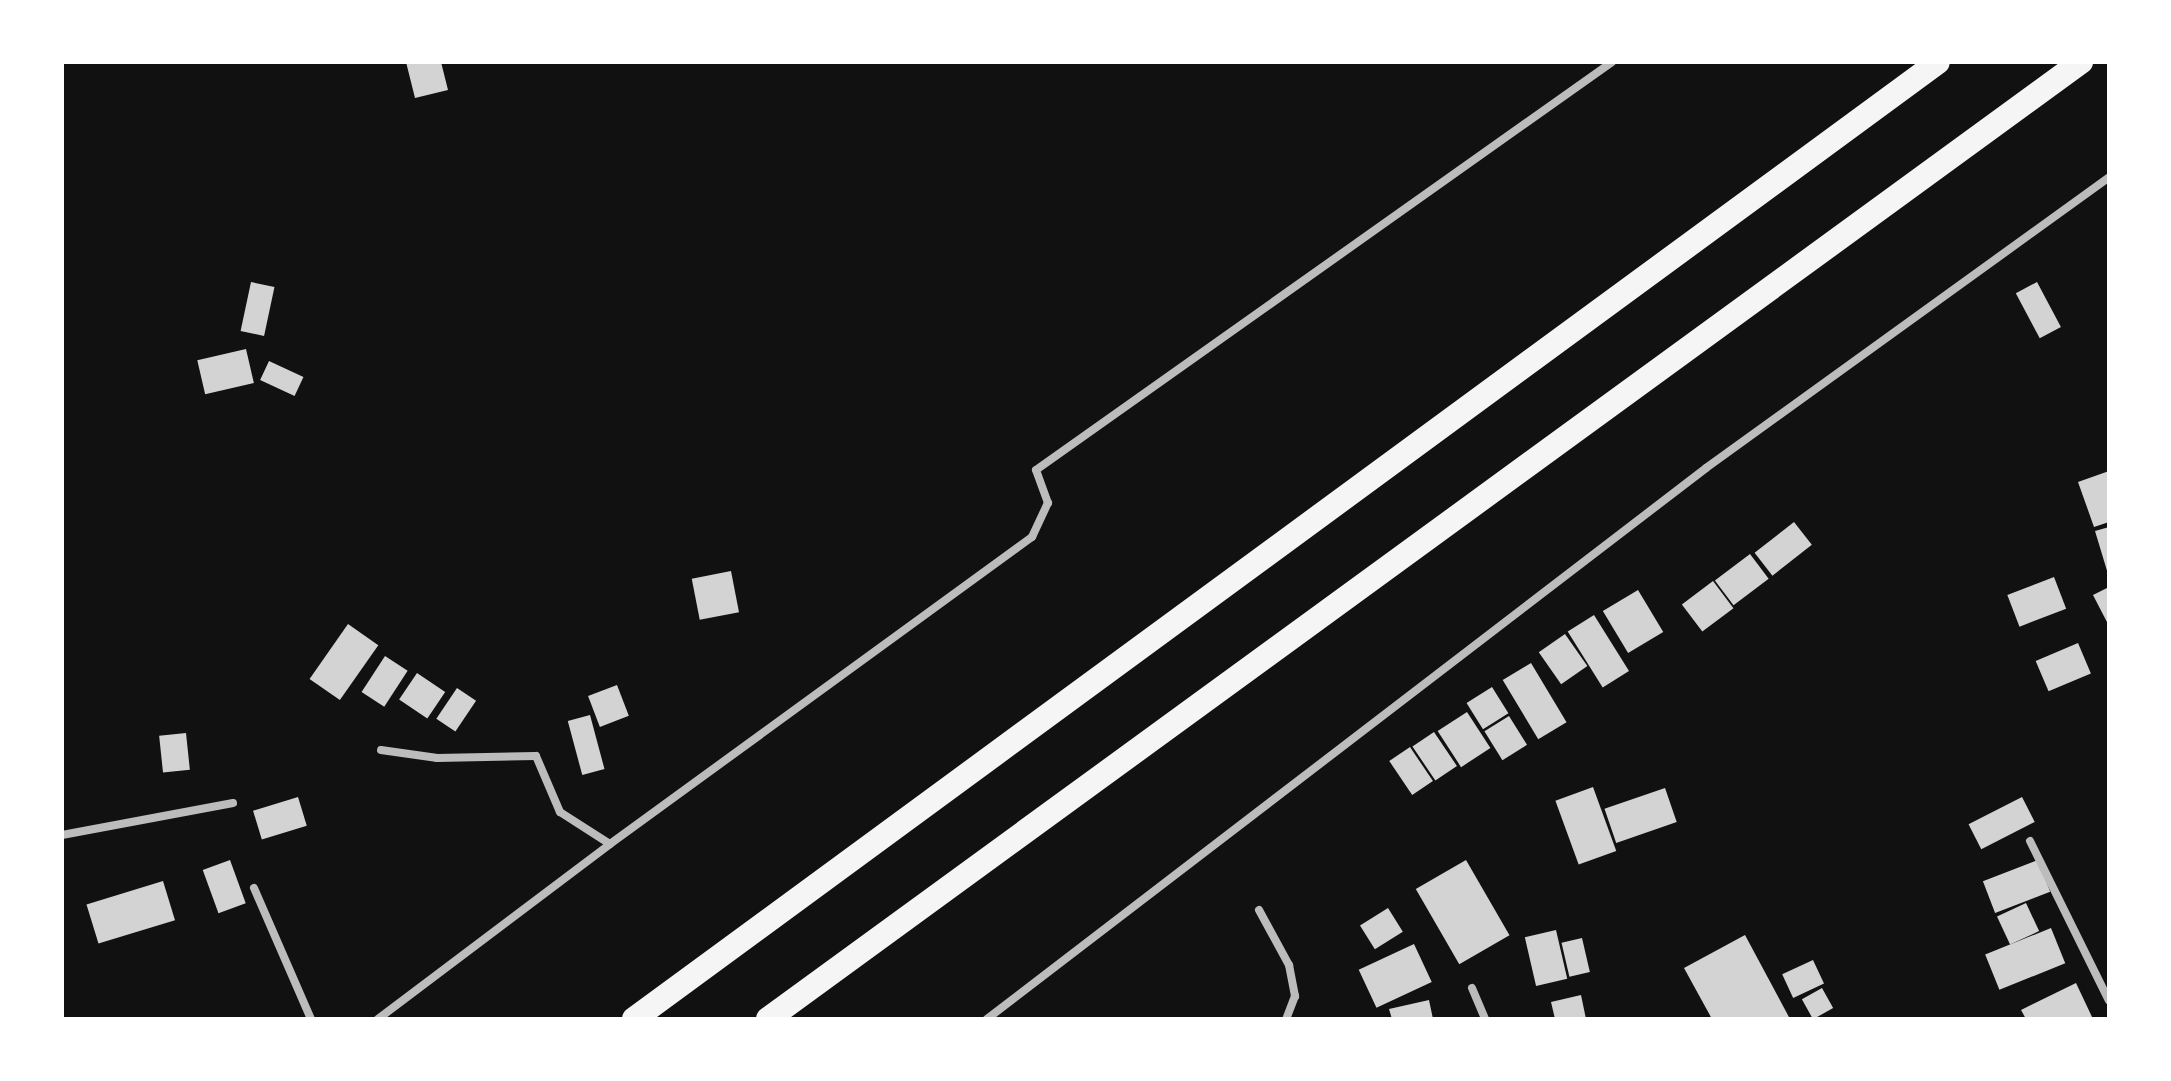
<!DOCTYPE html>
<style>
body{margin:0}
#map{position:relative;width:2171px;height:1081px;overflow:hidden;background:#111;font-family:Montserrat,sans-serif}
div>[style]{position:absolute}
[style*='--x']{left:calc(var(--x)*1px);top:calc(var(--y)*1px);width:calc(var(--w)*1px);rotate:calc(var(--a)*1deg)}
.building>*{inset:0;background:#d3d3d3;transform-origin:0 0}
.minor>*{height:8px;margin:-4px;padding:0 4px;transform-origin:4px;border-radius:4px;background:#bcbcbc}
.motorway>*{height:24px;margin:-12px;padding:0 12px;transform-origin:12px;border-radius:12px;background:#f5f5f5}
span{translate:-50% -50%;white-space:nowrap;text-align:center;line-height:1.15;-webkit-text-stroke:7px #fff;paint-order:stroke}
.frame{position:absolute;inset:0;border:64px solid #fff;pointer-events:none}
</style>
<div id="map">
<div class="building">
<div style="clip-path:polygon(406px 62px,441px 62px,448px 90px,415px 98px)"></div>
<div style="left:251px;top:282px;width:24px;height:50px;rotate:12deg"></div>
<div style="left:2037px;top:282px;width:51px;height:24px;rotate:62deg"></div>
<div style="left:246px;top:349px;width:35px;height:50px;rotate:77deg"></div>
<div style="left:269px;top:361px;width:38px;height:21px;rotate:25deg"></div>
<div style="clip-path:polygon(2109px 471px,2109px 522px,2094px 527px,2078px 482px)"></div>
<div style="left:1794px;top:522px;width:29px;height:50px;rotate:52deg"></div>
<div style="clip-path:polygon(2109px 527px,2109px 574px,2108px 574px,2095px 531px)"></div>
<div style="left:1750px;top:554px;width:31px;height:44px;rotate:53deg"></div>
<div style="left:731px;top:571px;width:42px;height:40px;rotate:79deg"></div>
<div style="left:2054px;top:577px;width:34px;height:50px;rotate:69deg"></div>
<div style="left:1713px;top:581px;width:34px;height:39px;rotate:53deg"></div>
<div style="clip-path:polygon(2109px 587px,2109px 626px,2093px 595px)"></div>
<div style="left:1638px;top:590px;width:49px;height:41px;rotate:59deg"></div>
<div style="left:1594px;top:615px;width:66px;height:31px;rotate:58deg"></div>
<div style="left:348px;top:624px;width:37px;height:67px;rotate:35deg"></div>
<div style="left:1565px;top:634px;width:39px;height:32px;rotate:55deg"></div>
<div style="left:2078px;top:643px;width:33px;height:46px;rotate:67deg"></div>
<div style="left:385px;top:656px;width:27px;height:43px;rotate:33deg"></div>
<div style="left:1531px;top:663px;width:69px;height:33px;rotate:59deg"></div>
<div style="left:417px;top:673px;width:34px;height:32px;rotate:34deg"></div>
<div style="left:617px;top:685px;width:33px;height:31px;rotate:69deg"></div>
<div style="left:1492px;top:687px;width:31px;height:30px;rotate:58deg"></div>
<div style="left:457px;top:688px;width:23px;height:37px;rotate:34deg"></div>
<div style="left:1467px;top:712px;width:43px;height:35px;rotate:57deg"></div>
<div style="left:590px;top:715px;width:56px;height:23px;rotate:75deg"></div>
<div style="left:1509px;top:716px;width:34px;height:29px;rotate:58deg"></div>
<div style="left:1434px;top:732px;width:41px;height:26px;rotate:56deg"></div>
<div style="left:186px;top:733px;width:37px;height:27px;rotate:84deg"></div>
<div style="left:1410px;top:747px;width:41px;height:25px;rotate:56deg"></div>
<div style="left:1593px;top:787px;width:68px;height:40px;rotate:70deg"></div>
<div style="left:1665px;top:788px;width:36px;height:64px;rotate:71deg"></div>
<div style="left:298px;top:797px;width:30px;height:47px;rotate:73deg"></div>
<div style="left:2022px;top:797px;width:28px;height:60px;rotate:63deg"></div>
<div style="left:230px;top:860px;width:46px;height:29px;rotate:70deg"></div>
<div style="left:1466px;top:860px;width:87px;height:58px;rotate:60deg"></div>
<div style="left:2038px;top:860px;width:34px;height:59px;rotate:69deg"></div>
<div style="left:163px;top:881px;width:41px;height:80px;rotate:73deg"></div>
<div style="left:2026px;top:903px;width:31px;height:32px;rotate:65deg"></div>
<div style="left:1388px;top:908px;width:28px;height:33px;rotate:58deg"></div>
<div style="left:2051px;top:928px;width:38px;height:71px;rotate:68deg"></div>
<div style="left:1556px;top:930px;width:50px;height:32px;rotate:77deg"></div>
<div style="clip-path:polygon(1745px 935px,1790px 1019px,1712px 1019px,1684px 968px)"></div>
<div style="left:1582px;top:938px;width:35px;height:21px;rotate:77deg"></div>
<div style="left:1414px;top:944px;width:42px;height:61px;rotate:65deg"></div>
<div style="left:1813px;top:960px;width:26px;height:34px;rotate:65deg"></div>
<div style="clip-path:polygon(2076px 983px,2093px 1019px,2026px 1019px,2021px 1010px)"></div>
<div style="left:1822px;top:988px;width:23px;height:23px;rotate:61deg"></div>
<div style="clip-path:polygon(1581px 995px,1586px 1019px,1555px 1019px,1551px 1002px)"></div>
<div style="clip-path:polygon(1429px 1000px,1433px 1019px,1392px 1019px,1389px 1009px)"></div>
</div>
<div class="minor">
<div style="--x:381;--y:750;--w:57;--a:8.1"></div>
<div style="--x:437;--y:758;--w:99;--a:-1.2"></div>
<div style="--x:536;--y:756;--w:61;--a:66.8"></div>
<div style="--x:560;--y:812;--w:59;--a:32.6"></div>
<div style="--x:610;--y:844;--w:522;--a:-36.04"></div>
<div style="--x:1032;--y:537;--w:38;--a:-65"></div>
<div style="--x:1048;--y:503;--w:35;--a:-110"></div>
<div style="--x:1036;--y:470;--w:706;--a:-35.31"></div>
<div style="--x:62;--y:835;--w:174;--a:-10.6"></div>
<div style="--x:2030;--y:841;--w:178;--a:63.7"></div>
<div style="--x:254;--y:888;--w:143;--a:66.5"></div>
<div style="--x:1259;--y:910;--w:63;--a:61.4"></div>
<div style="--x:1289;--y:965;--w:32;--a:79"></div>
<div style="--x:1295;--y:996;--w:25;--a:111"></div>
<div style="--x:1472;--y:988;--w:34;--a:67"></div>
<div style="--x:378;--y:1019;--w:291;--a:-37"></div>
<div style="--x:987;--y:1019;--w:906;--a:-37.46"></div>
<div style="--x:1706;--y:468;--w:497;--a:-35.8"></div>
</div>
<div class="motorway">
<div style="--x:634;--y:1019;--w:1617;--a:-36.27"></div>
<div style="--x:768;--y:1019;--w:1625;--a:-36.09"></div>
</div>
<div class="frame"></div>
</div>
